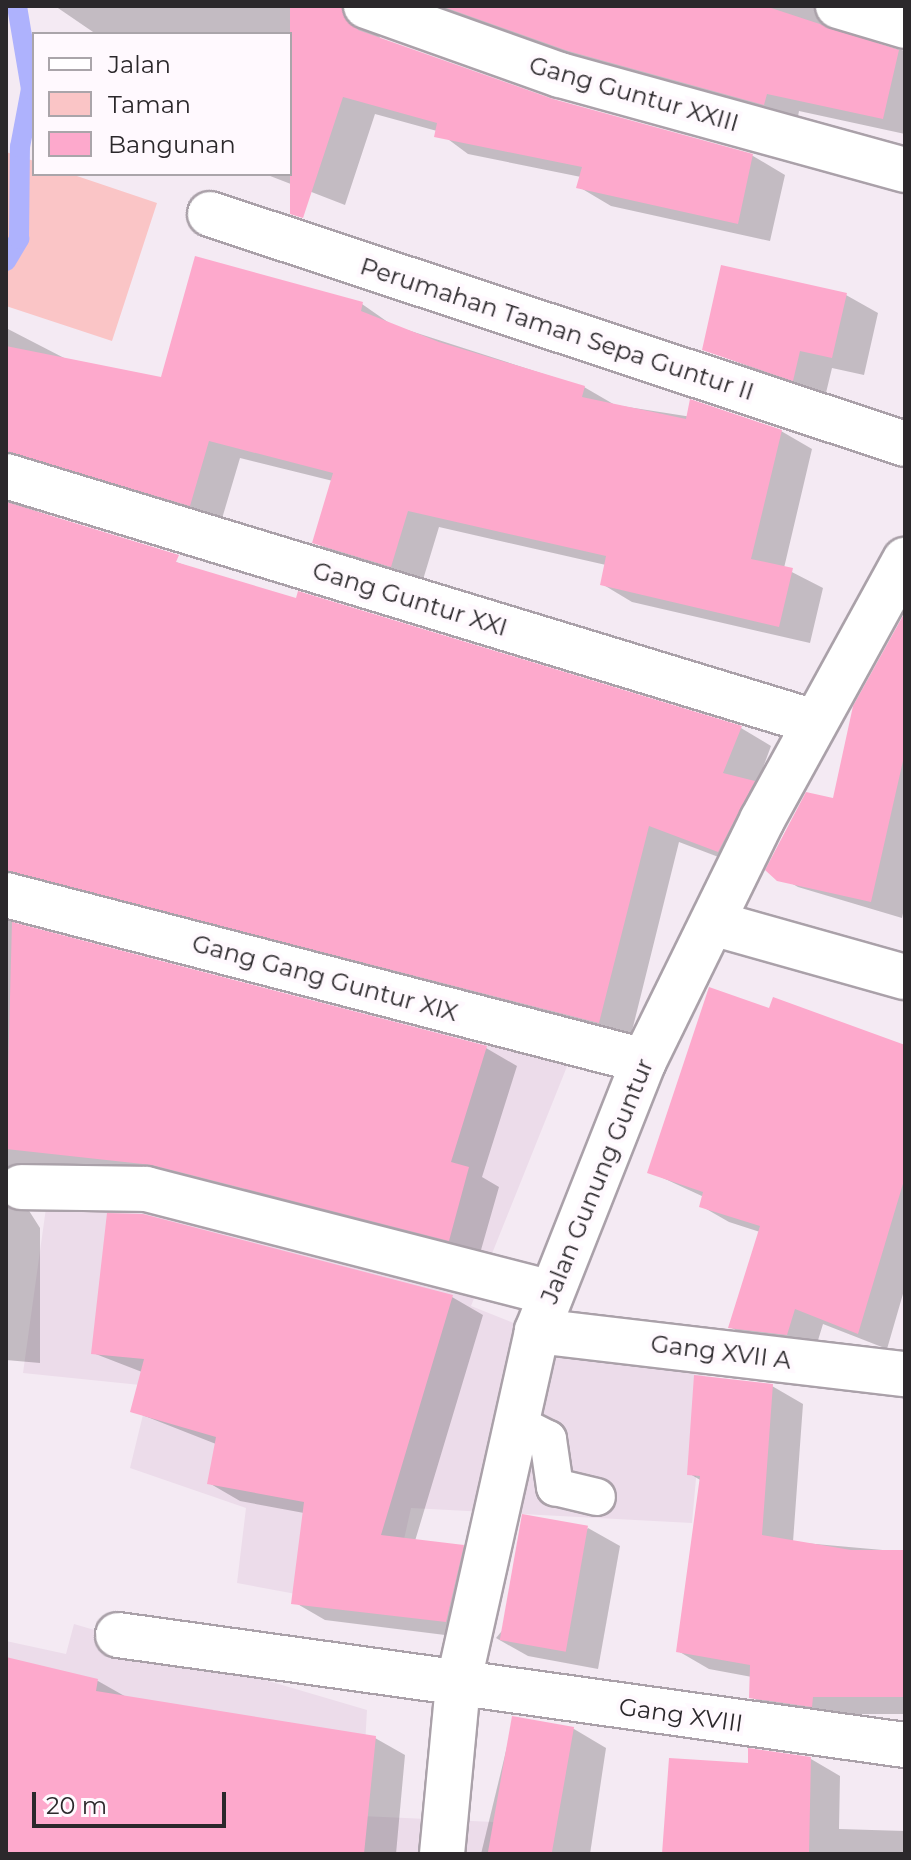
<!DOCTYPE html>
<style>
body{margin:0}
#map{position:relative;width:911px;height:1860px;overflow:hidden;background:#f4eaf3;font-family:Montserrat,sans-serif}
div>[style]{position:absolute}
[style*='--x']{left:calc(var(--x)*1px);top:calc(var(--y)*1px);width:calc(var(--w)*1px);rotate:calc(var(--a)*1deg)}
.built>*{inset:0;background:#ecdcea}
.green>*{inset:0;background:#fac5c6}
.shadow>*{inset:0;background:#0003}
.stream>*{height:20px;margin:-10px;padding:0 10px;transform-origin:10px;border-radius:10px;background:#aeb2fd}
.building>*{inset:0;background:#fda9cc;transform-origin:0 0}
.roads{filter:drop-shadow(2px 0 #aaa1a9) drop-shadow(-2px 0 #aaa1a9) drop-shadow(0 2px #aaa1a9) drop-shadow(0 -2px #aaa1a9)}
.lane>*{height:36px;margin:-18px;padding:0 18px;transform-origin:18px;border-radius:18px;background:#fff}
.street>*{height:44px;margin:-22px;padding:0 22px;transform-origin:22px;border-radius:22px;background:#fff}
span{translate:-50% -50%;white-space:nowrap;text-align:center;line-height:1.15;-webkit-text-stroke:8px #fff9fe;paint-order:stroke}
.street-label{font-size:24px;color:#2b282b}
.frame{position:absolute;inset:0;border:8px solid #2b282b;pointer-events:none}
.legend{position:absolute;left:32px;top:32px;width:260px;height:144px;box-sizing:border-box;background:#fff9fe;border:2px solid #aaa5aa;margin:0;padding:10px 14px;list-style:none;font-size:24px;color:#2b282b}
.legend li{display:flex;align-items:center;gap:16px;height:40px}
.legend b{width:40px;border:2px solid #aaa5aa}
.scale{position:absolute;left:32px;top:1792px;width:194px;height:36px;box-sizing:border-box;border:4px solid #2b282b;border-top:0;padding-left:10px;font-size:24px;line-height:28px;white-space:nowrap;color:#2b282b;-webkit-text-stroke:6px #fff9fe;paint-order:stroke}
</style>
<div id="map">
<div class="built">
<div style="clip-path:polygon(306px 975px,574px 1049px,471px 1306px,521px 1326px,707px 1356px,692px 1523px,411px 1508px,388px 1611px,237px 1583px,246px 1508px,130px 1468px,150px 1386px,23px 1373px,52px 1165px,241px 1203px)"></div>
<div style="clip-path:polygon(74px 1624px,367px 1710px,361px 1816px,515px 1823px,518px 1854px,92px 1854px,6px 1724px,6px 1641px,66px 1654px)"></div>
</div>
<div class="green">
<div style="clip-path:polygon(6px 152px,34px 161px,34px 174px,71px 174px,157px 203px,112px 341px,6px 306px)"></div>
</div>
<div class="shadow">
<div style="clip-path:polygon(55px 6px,382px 6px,373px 30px,382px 40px,553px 101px,753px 156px,785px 175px,770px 241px,611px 206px,579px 187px,581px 177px,468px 154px,437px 131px,375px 114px,345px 205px,265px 174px,290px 174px,290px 34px,96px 34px)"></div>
<div style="clip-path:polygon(426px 6px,854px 6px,845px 31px,851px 37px,905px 51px,905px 134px,799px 111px,797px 122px,602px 69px)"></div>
<div style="clip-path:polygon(846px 295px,878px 313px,864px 375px,832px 368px,825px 397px,704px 349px)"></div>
<div style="clip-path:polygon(362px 304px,392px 325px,584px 387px,615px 405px,781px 431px,812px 449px,784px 568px,823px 588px,810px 643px,632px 602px,602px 584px,606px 565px,439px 527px,422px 583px,345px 560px,315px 542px,333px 481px,240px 458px,221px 522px,19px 475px,12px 502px,206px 573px,741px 728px,771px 746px,757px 784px,785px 800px,750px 869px,679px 842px,630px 1039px,19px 894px,12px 920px,18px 926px,486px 1048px,517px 1066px,482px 1177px,499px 1187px,479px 1257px,185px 1181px,26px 1206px,40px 1228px,40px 1363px,6px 1360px,6px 328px,68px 360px,162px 379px)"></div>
<div style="clip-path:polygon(905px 675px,905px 904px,902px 918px,798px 887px,768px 870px,835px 801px)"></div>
<div style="clip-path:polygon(770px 1011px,903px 1046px,905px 1036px,905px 1287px,887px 1349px,823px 1324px,815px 1350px,758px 1343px,730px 1327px,760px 1232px,729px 1222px,701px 1206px,704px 1197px,650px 1172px)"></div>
<div style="clip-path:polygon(142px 1216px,452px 1297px,483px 1315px,415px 1541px,463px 1546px,494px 1564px,477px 1639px,325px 1620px,294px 1602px,304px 1513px,240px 1501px,209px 1483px,216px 1444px,132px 1411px,142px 1372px,93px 1353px)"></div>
<div style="clip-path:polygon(772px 1386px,803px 1404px,793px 1542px,905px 1552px,905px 1714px,843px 1714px,843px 1723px,782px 1715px,751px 1697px,752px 1677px,709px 1669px,678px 1651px,702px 1481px,690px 1474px)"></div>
<div style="clip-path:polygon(588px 1528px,620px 1546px,598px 1669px,528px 1656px,496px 1638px)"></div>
<div style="clip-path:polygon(6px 1659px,98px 1681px,128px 1698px,375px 1738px,405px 1755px,396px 1854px,6px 1854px)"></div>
<div style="clip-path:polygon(514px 1718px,574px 1729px,606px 1748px,590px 1854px,481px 1854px)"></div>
<div style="clip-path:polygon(811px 1759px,840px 1776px,839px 1829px,905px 1831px,905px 1854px,717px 1854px,750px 1765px)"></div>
</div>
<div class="stream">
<div style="--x:6;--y:261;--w:26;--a:-59"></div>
<div style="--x:19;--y:239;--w:92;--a:-89.4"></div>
<div style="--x:20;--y:147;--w:59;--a:-79.3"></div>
<div style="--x:31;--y:89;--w:84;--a:-99.6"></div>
</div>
<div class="building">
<div style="clip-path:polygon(290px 6px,342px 6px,358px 30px,553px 99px,753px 154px,738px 224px,576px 188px,582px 167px,434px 137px,437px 123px,343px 97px,303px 218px,290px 214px)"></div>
<div style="clip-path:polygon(441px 6px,765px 6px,899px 50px,883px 119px,767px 94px,764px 105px,568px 51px)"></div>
<div style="clip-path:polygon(195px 256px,363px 302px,361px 311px,439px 342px,585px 386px,582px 397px,686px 419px,690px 399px,782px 430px,751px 559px,793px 568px,779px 627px,600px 585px,606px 556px,408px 511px,391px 567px,312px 543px,333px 473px,209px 441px,190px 506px,6px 452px,6px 346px,161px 377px)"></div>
<div style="clip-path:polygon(721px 265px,847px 293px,832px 358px,800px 351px,793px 381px,702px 350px)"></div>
<div style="clip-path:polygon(6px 502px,179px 555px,176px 562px,296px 598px,298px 591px,742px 726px,723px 773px,755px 781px,718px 852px,649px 826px,599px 1023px,6px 871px)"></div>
<div style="clip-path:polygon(905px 612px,905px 752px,871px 902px,777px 881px,765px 870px,806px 792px,833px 798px,853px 706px)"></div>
<div style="clip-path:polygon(12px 922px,487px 1046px,451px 1162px,469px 1167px,449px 1241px,152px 1165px,6px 1149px)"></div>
<div style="clip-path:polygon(709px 987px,769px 1008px,773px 997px,905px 1045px,905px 1177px,858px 1334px,795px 1309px,787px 1335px,728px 1328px,760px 1226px,699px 1207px,703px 1192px,647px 1173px)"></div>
<div style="clip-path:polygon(107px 1213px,143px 1214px,453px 1295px,381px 1535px,464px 1545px,446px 1622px,291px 1604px,304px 1502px,207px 1484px,216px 1437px,130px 1412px,144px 1359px,91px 1354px)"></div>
<div style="clip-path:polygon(694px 1375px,773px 1384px,762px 1535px,851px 1550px,905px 1550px,905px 1697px,813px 1697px,812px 1707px,749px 1698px,750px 1665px,676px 1652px,700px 1476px,687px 1475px)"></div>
<div style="left:522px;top:1514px;width:67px;height:128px;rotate:10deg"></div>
<div style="clip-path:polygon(6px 1657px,98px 1679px,96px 1691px,376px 1736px,364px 1854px,6px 1854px)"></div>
<div style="left:512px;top:1716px;width:63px;height:140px;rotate:10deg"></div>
<div style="clip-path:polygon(748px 1748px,811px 1757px,809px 1854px,662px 1854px,669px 1758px,748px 1763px)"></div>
</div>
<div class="roads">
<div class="lane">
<div style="--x:516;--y:1423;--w:36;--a:27"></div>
<div style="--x:548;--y:1439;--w:49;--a:81.7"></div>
<div style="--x:555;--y:1487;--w:43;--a:13.4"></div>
</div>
<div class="street">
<div style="--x:366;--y:6;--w:206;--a:19.6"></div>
<div style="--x:560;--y:75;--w:358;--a:15.4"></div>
<div style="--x:838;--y:6;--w:70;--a:16.6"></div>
<div style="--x:210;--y:214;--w:732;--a:18.31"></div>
<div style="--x:6;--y:476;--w:845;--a:16.93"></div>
<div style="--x:6;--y:895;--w:659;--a:14.58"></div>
<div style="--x:716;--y:924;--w:196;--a:15.7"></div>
<div style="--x:21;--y:1187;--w:125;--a:0.9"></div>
<div style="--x:146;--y:1189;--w:418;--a:14.4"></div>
<div style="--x:537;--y:1331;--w:371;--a:6.7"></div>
<div style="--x:118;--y:1635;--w:795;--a:7.96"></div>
<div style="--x:442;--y:1854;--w:170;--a:-84.6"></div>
<div style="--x:458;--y:1685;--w:363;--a:-77.4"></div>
<div style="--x:537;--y:1331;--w:290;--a:-68.4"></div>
<div style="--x:644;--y:1061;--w:268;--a:-63.9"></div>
<div style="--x:762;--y:820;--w:297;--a:-61.2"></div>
</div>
</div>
<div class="street-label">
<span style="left:634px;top:94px;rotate:16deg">Gang Guntur XXIII</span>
<span style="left:557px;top:329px;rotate:18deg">Perumahan Taman Sepa Guntur II</span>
<span style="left:410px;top:599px;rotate:17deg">Gang Guntur XXI</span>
<span style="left:325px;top:978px;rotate:15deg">Gang Gang Guntur XIX</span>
<span style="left:597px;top:1181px;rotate:-68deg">Jalan Gunung Guntur</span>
<span style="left:721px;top:1352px;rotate:7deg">Gang XVII A</span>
<span style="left:681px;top:1715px;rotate:8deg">Gang XVIII</span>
</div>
<div class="frame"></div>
<ul class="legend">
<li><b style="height:10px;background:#fff"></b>Jalan</li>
<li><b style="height:22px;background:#fac5c6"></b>Taman</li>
<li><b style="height:22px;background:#fda9cc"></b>Bangunan</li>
</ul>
<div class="scale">20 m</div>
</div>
